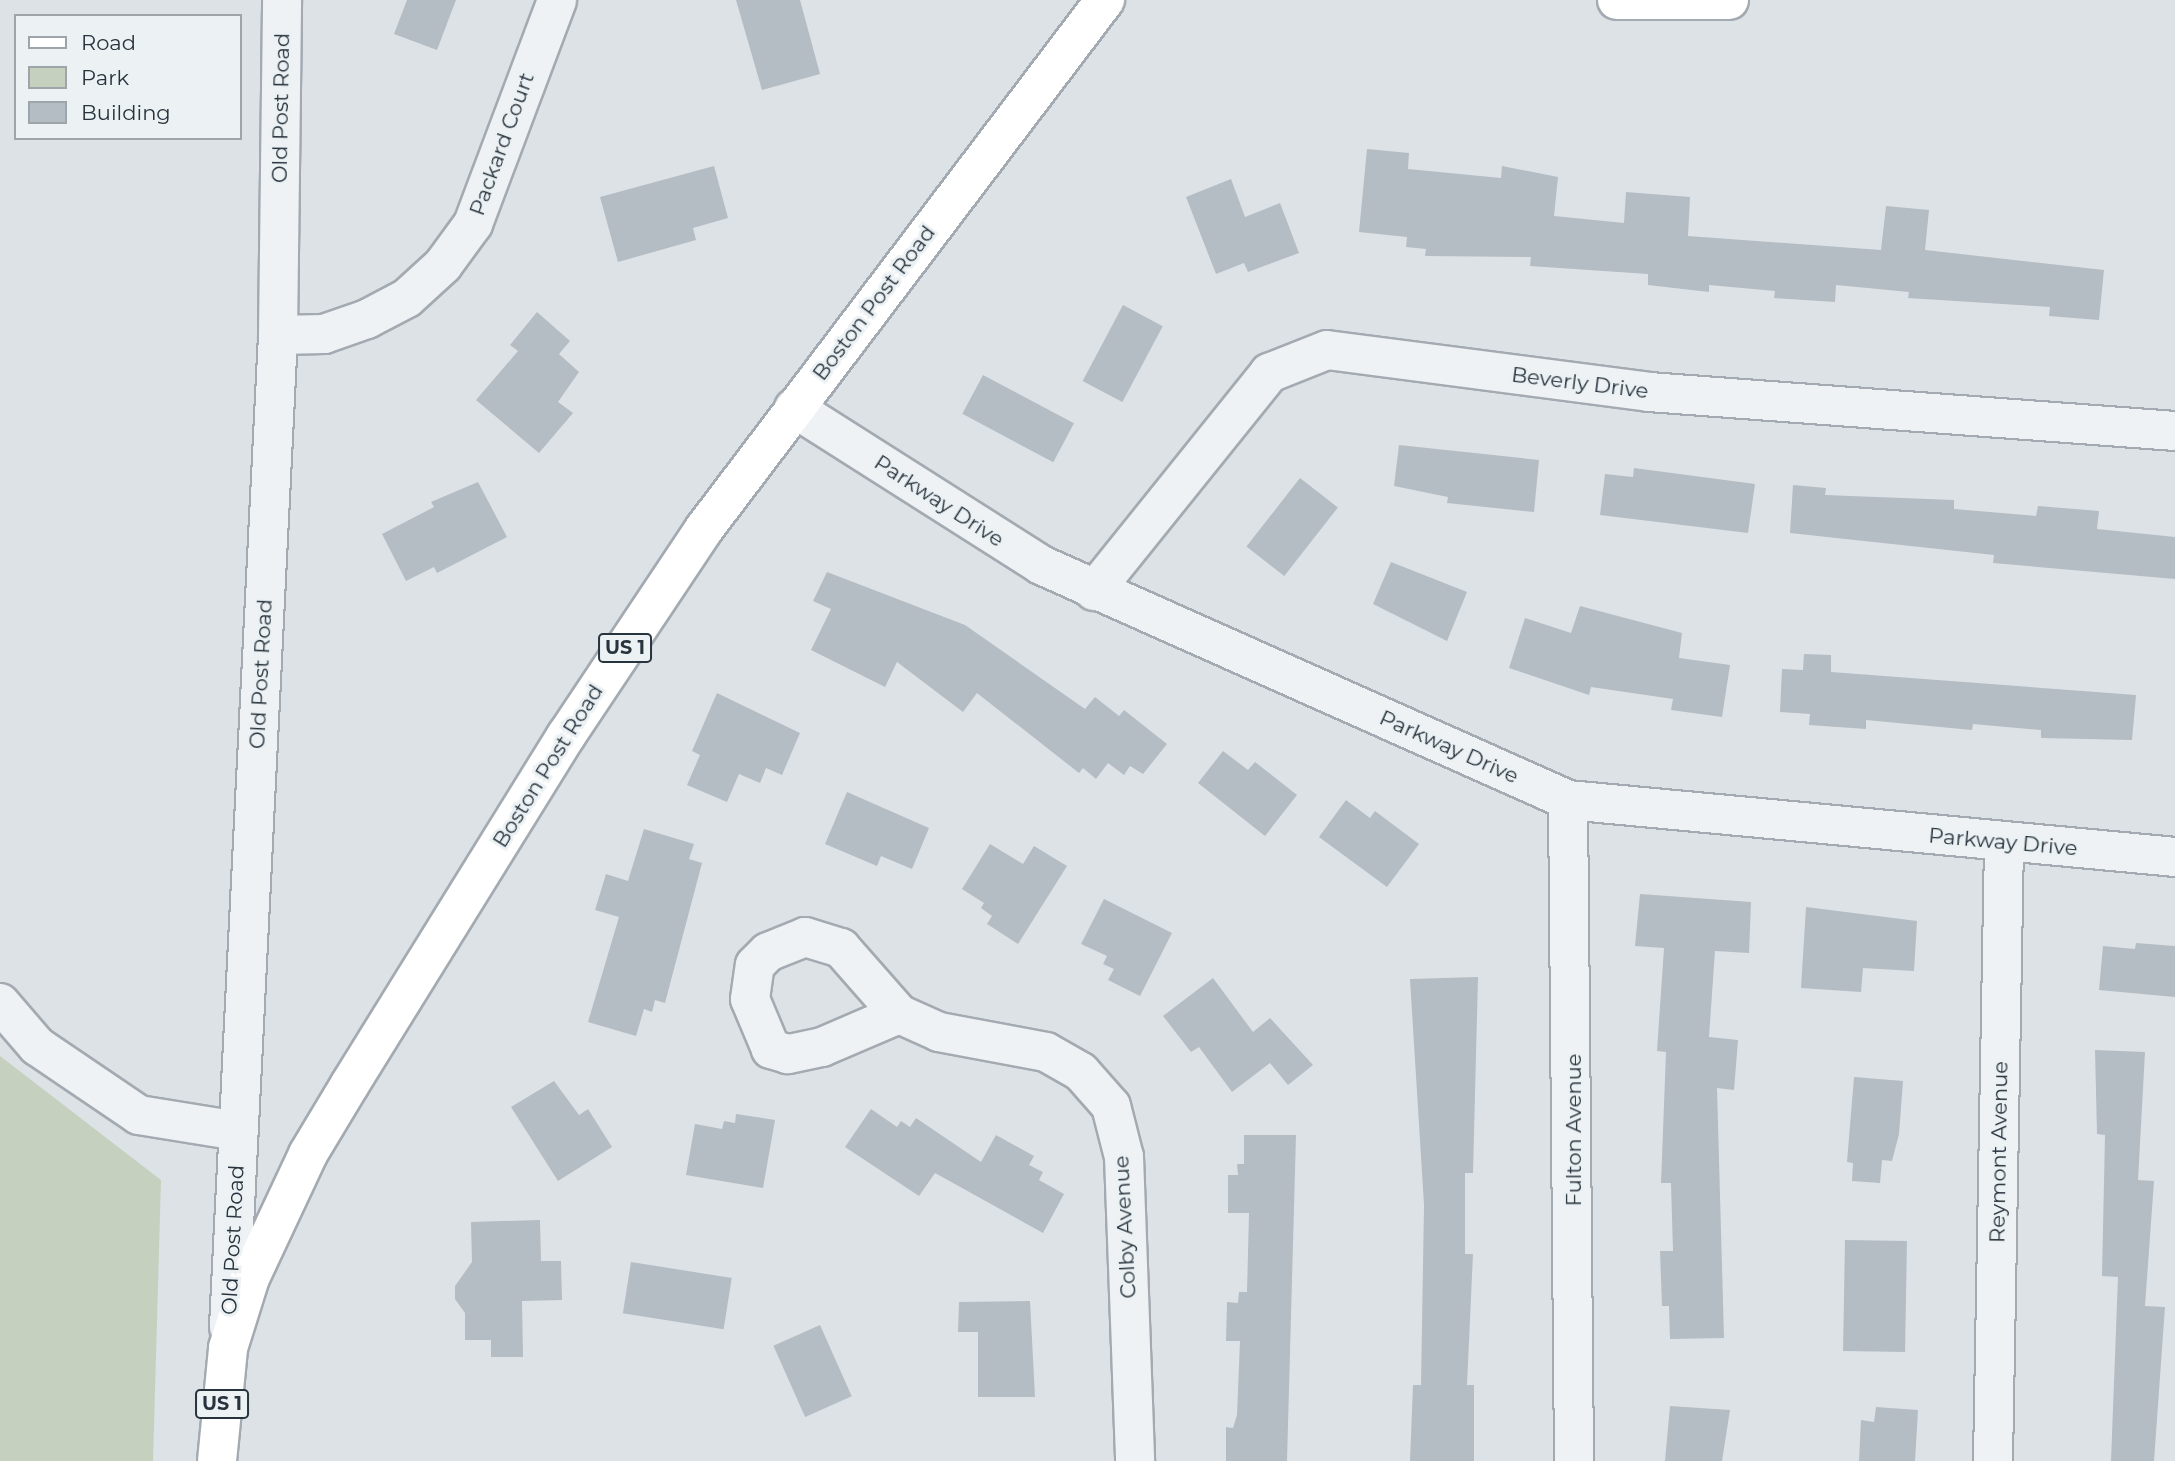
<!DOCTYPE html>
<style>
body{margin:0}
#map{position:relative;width:2175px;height:1461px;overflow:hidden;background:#dde2e7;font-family:Montserrat,sans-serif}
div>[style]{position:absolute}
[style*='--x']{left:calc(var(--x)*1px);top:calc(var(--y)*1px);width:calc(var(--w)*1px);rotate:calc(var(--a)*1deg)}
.green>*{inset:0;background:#c6d0be}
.building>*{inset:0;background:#b4bdc3;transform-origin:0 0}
.roads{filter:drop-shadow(2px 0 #a3aab1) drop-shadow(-2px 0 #a3aab1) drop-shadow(0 2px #a3aab1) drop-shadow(0 -2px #a3aab1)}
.minor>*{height:38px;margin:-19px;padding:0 19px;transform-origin:19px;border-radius:19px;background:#eff2f5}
.tertiary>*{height:38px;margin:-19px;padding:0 19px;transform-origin:19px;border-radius:19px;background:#eff2f5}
.primary>*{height:38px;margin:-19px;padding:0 19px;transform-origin:19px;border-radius:19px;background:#fff}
span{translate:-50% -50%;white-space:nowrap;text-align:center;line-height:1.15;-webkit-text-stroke:6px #ecf1f4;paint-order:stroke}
.shield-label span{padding:2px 5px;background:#ecf1f4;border:2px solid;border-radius:5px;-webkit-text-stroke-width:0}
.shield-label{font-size:19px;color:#27333d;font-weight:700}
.street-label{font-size:21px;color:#27333d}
.legend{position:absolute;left:14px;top:14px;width:228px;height:126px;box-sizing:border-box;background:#ecf1f4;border:2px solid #9da5ab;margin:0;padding:9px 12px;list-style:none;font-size:21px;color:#27333d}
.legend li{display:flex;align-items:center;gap:14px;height:35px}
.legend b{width:35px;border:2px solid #9da5ab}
</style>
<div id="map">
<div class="green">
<div style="clip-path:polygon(0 1056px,161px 1180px,153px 1461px,0 1461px)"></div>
</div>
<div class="building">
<div style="clip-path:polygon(407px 0,456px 0,437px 50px,394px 34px)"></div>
<div style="clip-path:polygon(736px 0,800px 0,820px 74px,762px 90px)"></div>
<div style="clip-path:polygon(1367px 149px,1409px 153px,1408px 169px,1501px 178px,1502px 166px,1558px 177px,1554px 216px,1624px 223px,1626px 192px,1690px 197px,1688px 236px,1881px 250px,1886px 206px,1929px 210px,1925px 250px,2104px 270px,2099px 320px,2049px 316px,2050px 307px,1908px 298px,1909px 292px,1836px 285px,1835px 302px,1774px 298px,1775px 291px,1709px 285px,1709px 292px,1648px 285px,1648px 274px,1530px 266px,1531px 257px,1425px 256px,1426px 249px,1406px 247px,1407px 237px,1359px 232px)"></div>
<div style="clip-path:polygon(714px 166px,728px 218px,693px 228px,696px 240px,618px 262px,600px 197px)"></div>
<div style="clip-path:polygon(1231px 179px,1245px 217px,1280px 203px,1299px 253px,1248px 272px,1244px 263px,1216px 274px,1186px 197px)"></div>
<div style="left:1123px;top:305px;width:45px;height:86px;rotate:28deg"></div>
<div style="clip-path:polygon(537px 312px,570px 341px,559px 354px,579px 372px,558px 402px,573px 413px,539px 453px,476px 400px,518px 351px,510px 345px)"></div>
<div style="left:983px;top:375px;width:103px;height:44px;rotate:28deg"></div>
<div style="clip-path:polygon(1399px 445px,1539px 460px,1534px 512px,1447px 503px,1448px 497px,1394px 486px)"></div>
<div style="clip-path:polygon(1634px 468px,1755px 484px,1748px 533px,1600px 515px,1605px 474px,1633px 477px)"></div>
<div style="left:1300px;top:478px;width:48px;height:87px;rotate:38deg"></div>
<div style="clip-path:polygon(478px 482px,507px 537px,437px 573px,434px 567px,406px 581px,382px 534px,434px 507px,431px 502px)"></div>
<div style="clip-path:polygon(1793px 485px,1826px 488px,1825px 495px,1954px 500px,1954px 509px,2036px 516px,2038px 506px,2099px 511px,2097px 529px,2175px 537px,2175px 579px,1993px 563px,1994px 555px,1790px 533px)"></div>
<div style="clip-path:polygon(1391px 562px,1467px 592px,1447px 641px,1373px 604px)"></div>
<div style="clip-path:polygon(827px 572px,965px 625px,1085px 709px,1095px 697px,1119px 716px,1124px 710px,1167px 744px,1143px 774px,1130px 766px,1124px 775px,1108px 763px,1096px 779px,1083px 768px,1079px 773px,977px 693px,963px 712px,897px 662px,885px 687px,811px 650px,831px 609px,813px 601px)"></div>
<div style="clip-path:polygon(1580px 606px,1682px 633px,1679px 658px,1730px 665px,1722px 717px,1671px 710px,1673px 699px,1591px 687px,1589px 695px,1509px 668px,1525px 618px,1571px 633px)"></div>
<div style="clip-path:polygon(1804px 654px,1831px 655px,1831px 672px,2136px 695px,2132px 740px,2041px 738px,2041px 730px,1973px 724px,1972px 730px,1866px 720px,1866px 729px,1809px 725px,1810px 714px,1780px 712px,1782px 669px,1803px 670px)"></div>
<div style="clip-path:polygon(717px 693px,800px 733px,782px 775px,766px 768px,760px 783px,739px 774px,727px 802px,687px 785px,700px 755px,692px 751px)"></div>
<div style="clip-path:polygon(1223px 751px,1248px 770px,1255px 762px,1297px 795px,1265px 836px,1198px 783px)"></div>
<div style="clip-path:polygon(847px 792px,929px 828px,912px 869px,881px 856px,877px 866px,825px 844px)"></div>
<div style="clip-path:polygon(1346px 800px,1370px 818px,1375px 811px,1419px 844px,1387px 887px,1319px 837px)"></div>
<div style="clip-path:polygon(644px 829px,694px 844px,689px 859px,702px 863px,665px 1003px,655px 1000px,652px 1012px,644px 1009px,636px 1036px,588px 1022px,619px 917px,595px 910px,606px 874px,628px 881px)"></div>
<div style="clip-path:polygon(990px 844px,1023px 864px,1034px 846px,1067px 866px,1018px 944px,987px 924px,992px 916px,981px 908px,984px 903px,962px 889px)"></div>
<div style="clip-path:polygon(1640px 894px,1751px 902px,1749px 953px,1715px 951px,1709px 1037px,1738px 1040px,1734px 1090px,1717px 1088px,1724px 1338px,1670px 1339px,1669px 1306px,1662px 1306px,1660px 1251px,1673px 1251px,1671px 1183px,1661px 1183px,1666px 1052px,1657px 1051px,1664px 948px,1635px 946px)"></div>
<div style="clip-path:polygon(1104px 899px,1172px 933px,1140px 996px,1108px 980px,1114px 969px,1103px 964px,1107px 956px,1081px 944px)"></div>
<div style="clip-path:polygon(1806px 907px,1917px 921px,1914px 971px,1863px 968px,1861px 992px,1801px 988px)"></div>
<div style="clip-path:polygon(2136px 943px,2175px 946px,2175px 997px,2099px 990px,2103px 946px,2135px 949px)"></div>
<div style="clip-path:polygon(1478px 977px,1473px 1173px,1465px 1173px,1465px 1254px,1473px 1254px,1467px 1385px,1474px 1385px,1474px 1461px,1410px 1461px,1413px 1385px,1421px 1385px,1424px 1205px,1410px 979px)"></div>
<div style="clip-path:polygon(1213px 978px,1253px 1032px,1270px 1018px,1313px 1065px,1288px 1085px,1270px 1063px,1232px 1092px,1199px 1047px,1191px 1052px,1163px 1016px)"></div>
<div style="clip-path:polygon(2095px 1050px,2145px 1052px,2138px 1180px,2154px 1181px,2145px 1306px,2165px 1307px,2154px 1461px,2111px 1461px,2118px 1277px,2102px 1276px,2105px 1135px,2097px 1134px)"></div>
<div style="clip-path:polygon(1854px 1077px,1903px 1081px,1899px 1134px,1892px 1161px,1882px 1160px,1880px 1183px,1852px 1181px,1853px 1163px,1847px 1162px)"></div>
<div style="clip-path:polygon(554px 1081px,579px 1115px,588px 1109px,612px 1147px,558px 1181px,511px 1107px)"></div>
<div style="clip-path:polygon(871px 1109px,897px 1127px,901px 1121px,910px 1127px,916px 1118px,981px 1162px,996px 1135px,1034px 1156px,1029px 1165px,1043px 1172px,1039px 1180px,1064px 1194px,1043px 1233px,935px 1173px,919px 1196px,845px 1147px)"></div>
<div style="clip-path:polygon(736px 1114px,775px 1120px,763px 1188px,686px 1175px,695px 1124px,722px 1129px,724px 1121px,735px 1123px)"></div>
<div style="clip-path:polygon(1244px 1135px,1296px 1135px,1287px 1461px,1226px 1461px,1226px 1427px,1233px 1428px,1237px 1415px,1240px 1341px,1226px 1341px,1227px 1302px,1238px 1303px,1239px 1292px,1247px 1292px,1249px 1213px,1228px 1213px,1228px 1175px,1238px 1175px,1237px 1164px,1244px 1164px)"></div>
<div style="clip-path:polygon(540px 1220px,541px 1261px,561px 1261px,562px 1300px,522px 1301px,523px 1357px,491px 1357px,491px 1340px,465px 1340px,465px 1313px,455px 1299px,455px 1286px,472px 1262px,471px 1222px)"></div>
<div style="left:1845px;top:1240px;width:62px;height:111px;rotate:1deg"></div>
<div style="left:631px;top:1262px;width:102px;height:52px;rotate:9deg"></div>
<div style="clip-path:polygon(1030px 1301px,1035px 1397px,978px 1397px,978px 1332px,958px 1332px,959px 1302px)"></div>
<div style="left:820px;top:1325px;width:78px;height:51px;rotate:66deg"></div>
<div style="clip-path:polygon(1670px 1406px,1730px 1410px,1722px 1461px,1665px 1461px)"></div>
<div style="clip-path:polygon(1876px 1407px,1918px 1410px,1915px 1461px,1859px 1461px,1861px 1420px,1874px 1422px)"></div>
</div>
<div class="roads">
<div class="minor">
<div style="--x:278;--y:335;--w:46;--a:-1.2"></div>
<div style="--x:324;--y:334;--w:46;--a:-19.2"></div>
<div style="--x:367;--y:319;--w:45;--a:-27.7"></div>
<div style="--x:407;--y:298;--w:49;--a:-42.5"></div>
<div style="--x:443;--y:265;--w:51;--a:-53.8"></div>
<div style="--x:473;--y:224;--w:239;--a:-69.4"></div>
<div style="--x:794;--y:408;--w:293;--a:32.4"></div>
<div style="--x:1041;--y:565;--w:577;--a:24.03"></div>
<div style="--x:1568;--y:800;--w:610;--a:5.36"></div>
<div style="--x:1094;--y:591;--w:280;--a:-51.2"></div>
<div style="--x:1269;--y:373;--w:62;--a:-21.6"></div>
<div style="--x:1327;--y:350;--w:325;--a:7.4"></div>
<div style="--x:1649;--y:392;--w:527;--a:4.24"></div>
<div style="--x:1568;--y:800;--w:661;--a:89.48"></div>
<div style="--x:805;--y:937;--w:38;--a:17"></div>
<div style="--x:841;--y:948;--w:88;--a:48.7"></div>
<div style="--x:899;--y:1014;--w:84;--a:156.8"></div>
<div style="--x:822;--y:1047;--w:35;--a:168"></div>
<div style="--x:788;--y:1054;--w:18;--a:-164"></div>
<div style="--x:771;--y:1049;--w:54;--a:-112.8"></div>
<div style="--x:750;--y:999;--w:34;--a:-82"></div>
<div style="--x:755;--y:965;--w:18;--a:-45"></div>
<div style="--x:768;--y:952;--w:40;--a:-22"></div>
<div style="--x:0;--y:1003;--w:57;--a:49.3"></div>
<div style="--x:37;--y:1046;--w:123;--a:34.1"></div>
<div style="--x:139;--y:1115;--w:100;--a:9.2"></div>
<div style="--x:899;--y:1014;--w:44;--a:24.2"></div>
<div style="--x:939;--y:1032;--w:109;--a:10.6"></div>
<div style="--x:1046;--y:1052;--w:40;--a:29.7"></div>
<div style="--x:1081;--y:1072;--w:45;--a:48.6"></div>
<div style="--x:1111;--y:1106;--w:53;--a:75.7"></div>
<div style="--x:1124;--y:1157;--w:304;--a:87.9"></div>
<div style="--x:1993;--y:1461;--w:619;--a:-88.98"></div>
</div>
<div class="tertiary">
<div style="--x:229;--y:1327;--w:993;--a:-87.17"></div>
<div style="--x:278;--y:335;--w:335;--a:-89.3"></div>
</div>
<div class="primary">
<div style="--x:1617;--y:0;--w:112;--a:0"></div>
<div style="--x:217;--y:1461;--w:114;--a:-84.4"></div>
<div style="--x:228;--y:1348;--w:73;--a:-72.6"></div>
<div style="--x:250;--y:1278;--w:137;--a:-64.9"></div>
<div style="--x:308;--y:1154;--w:82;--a:-59"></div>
<div style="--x:350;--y:1084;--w:410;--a:-58.2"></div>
<div style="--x:566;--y:736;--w:249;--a:-56.3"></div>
<div style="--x:704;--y:529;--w:664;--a:-52.84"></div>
</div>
</div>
<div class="shield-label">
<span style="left:625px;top:648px">US 1</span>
<span style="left:222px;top:1404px">US 1</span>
</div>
<div class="street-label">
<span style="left:281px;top:108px;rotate:-89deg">Old Post Road</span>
<span style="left:502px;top:144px;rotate:-70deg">Packard Court</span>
<span style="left:874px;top:303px;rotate:-53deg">Boston Post Road</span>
<span style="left:1580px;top:383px;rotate:7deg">Beverly Drive</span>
<span style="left:939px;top:501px;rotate:33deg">Parkway Drive</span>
<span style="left:261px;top:674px;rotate:-87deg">Old Post Road</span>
<span style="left:1449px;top:747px;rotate:24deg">Parkway Drive</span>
<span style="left:548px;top:766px;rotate:-58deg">Boston Post Road</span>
<span style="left:2003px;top:842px;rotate:5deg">Parkway Drive</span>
<span style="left:1574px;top:1130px;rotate:-90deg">Fulton Avenue</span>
<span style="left:1999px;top:1152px;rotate:-89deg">Reymont Avenue</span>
<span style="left:1125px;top:1227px;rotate:-93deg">Colby Avenue</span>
<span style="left:233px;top:1240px;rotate:-87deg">Old Post Road</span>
</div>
<ul class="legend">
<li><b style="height:9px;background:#fff"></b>Road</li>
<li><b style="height:19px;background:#c6d0be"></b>Park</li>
<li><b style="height:19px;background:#b4bdc3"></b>Building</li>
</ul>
</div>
